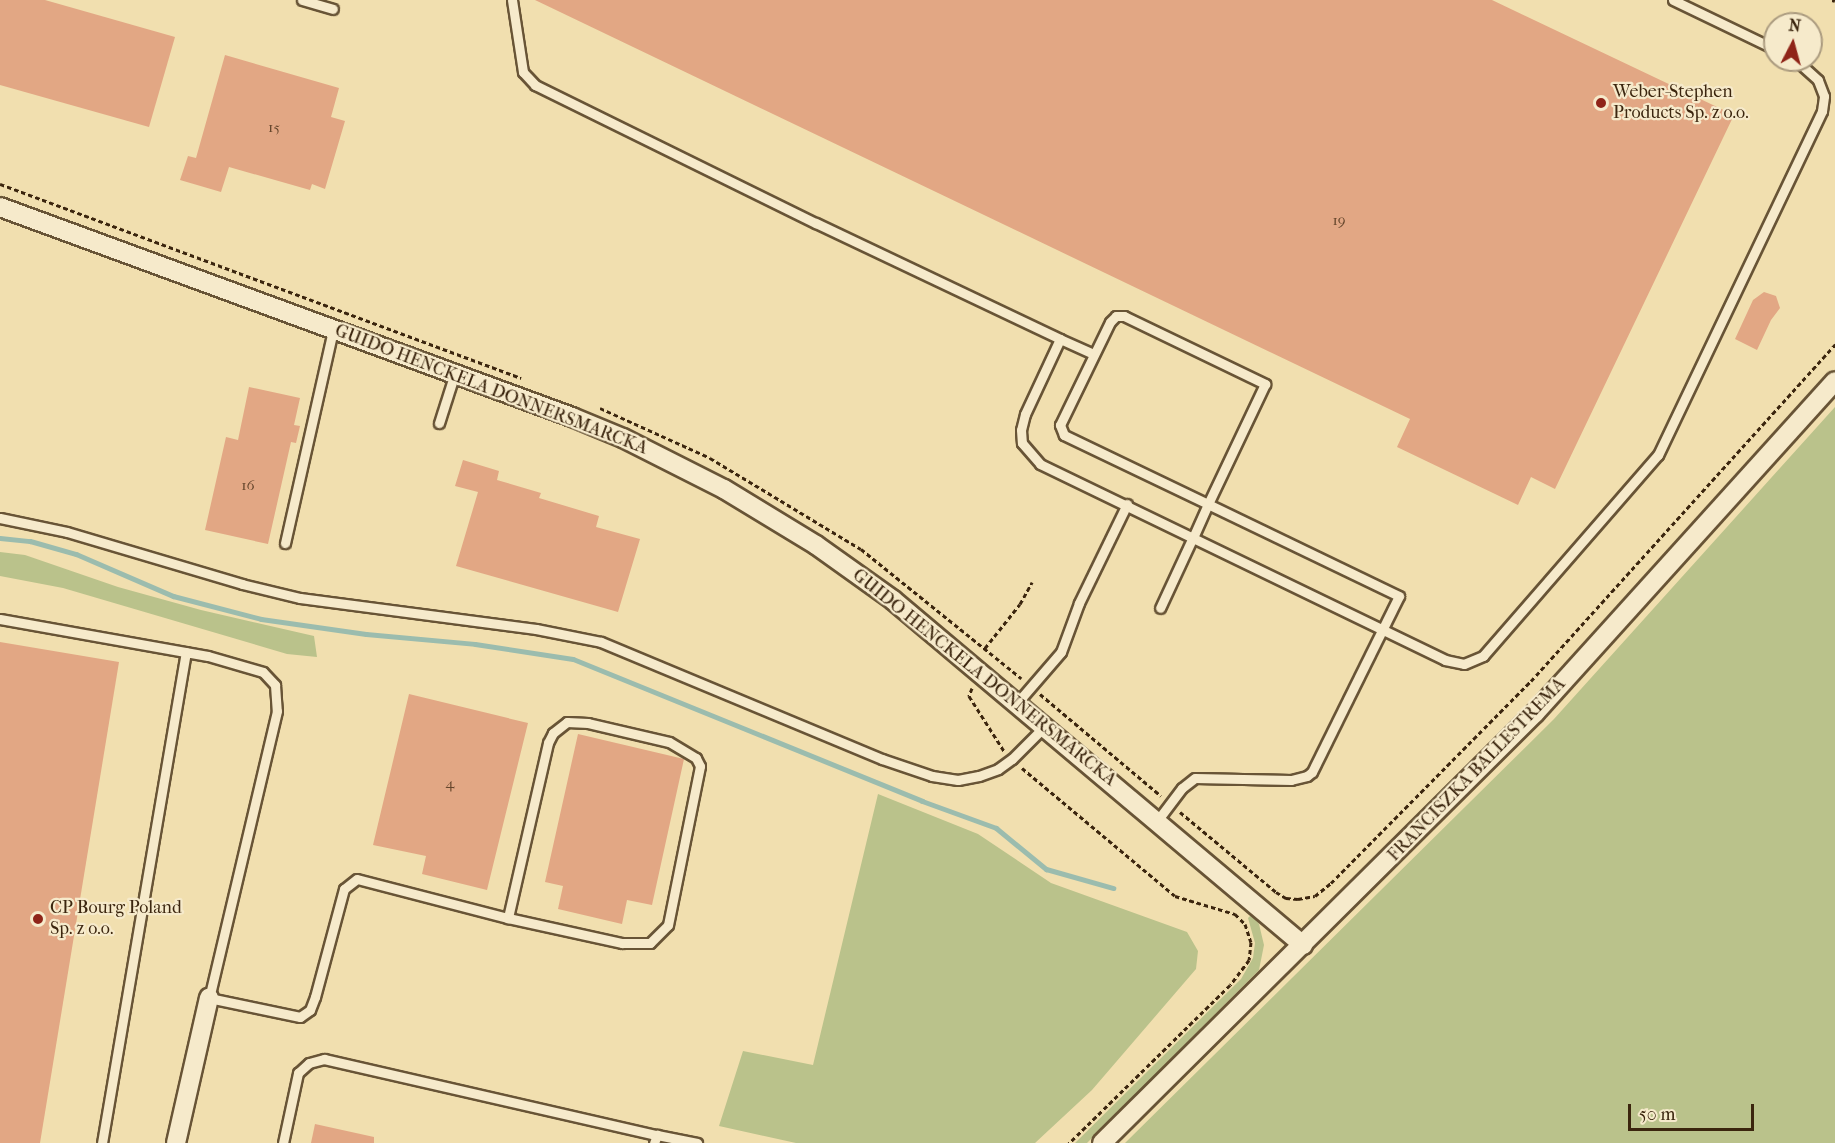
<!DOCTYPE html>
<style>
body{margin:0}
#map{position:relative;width:1835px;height:1143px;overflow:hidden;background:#f1dfaf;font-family:"IM FELL French Canon",serif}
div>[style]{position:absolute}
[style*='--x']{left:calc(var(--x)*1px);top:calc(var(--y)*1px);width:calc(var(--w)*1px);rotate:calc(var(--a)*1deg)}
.green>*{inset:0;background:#bac28b}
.stream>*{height:5px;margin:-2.5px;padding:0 2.5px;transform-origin:2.5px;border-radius:2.5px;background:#9bbcae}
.building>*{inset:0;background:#e2a784}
.path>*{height:3px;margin-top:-1.5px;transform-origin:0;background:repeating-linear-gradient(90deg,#3b250e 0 4.5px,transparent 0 7.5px)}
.roads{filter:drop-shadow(2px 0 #685436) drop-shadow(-2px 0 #685436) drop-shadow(0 2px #685436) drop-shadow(0 -2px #685436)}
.lane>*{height:9px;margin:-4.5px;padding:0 4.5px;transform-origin:4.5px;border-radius:4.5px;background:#f6eacb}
.street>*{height:18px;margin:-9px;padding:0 9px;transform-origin:9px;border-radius:9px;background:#f6eacb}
.dots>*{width:16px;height:16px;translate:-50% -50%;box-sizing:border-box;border:3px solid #f6eacb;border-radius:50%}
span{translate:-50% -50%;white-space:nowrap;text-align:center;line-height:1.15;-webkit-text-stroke:4.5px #f6eacb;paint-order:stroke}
.number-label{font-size:15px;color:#65462c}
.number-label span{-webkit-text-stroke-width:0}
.poi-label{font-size:18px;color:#3b250e}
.left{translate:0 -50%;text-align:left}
.street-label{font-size:18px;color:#3b250e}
.north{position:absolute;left:1763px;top:12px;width:60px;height:60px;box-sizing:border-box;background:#f6eacb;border:2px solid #ab9b7f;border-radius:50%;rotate:6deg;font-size:16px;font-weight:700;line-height:24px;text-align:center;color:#3b250e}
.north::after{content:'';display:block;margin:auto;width:21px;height:27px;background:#8f2418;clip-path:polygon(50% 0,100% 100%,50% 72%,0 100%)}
.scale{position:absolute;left:1628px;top:1104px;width:126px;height:27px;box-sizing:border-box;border:3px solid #3b250e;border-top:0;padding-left:8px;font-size:18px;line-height:21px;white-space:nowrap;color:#3b250e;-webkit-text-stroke:4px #f6eacb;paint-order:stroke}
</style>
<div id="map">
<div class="green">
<div style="clip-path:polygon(1835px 407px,1835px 1143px,1125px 1143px,1554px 719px)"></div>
<div style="clip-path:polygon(0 552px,25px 555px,118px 587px,201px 610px,314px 636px,317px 657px,287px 654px,63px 588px,0 576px)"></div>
<div style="clip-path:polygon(878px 794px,978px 834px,1051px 883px,1187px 932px,1198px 951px,1196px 969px,1092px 1090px,1035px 1143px,796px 1143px,719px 1126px,743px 1051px,813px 1065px)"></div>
<div style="clip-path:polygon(1252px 914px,1259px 924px,1264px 945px,1259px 970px,1087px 1143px,1075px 1143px,1241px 979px,1253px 958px,1255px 943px,1248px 918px)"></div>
</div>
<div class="stream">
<div style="--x:0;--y:538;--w:30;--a:6"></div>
<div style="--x:30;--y:541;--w:48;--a:15.8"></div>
<div style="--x:76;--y:554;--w:106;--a:23.4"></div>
<div style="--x:173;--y:596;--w:91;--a:14.6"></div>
<div style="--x:261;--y:619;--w:106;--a:8.1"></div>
<div style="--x:366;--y:634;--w:109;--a:5.2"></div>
<div style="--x:475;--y:644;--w:99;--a:8.7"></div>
<div style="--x:573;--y:659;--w:377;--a:22.1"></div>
<div style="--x:922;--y:801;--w:79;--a:20"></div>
<div style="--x:996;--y:828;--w:65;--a:39.4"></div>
<div style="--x:1046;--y:869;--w:70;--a:15.8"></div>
</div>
<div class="building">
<div style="clip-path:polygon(0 0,45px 0,175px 37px,149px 127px,0 85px)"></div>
<div style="clip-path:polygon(535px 0,1492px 0,1734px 115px,1555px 489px,1531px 477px,1518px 505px,1397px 447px,1410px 419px)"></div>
<div style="clip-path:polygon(225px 55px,339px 88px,331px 117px,345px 121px,325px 189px,312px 184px,310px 190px,229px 167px,221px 192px,180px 180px,188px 156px,196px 158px)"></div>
<div style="clip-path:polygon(1764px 292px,1776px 296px,1780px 308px,1771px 320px,1757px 350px,1735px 339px,1753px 300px)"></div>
<div style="clip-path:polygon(249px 387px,300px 398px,294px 425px,300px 426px,296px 443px,291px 442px,268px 544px,205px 530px,226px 437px,238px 440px)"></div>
<div style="clip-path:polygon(463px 460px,499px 471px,497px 480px,541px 493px,539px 498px,599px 516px,596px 527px,640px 539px,618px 612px,456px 566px,478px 492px,455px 486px)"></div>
<div style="clip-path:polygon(0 642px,119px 662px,40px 1143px,0 1143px)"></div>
<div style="clip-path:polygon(409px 694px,528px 723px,487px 890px,422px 874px,426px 856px,373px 845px)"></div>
<div style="clip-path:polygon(578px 734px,684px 759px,652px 905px,627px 900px,622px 924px,558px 909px,563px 886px,545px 882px)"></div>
<div style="clip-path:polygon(315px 1124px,374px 1137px,374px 1143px,311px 1143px)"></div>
</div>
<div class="path">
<div style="--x:1832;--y:0;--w:3;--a:18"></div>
<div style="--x:0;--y:184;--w:556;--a:20.42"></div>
<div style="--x:600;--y:408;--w:121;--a:24.4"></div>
<div style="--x:710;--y:458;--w:176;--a:31.1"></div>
<div style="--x:861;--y:549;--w:206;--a:38.9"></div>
<div style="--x:985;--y:648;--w:56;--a:-51.5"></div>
<div style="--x:1020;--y:604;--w:25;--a:-61"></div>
<div style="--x:972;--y:688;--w:9;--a:111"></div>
<div style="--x:969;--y:696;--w:65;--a:57.5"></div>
<div style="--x:1040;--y:694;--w:158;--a:40.1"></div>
<div style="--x:1022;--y:768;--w:199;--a:39.9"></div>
<div style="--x:1175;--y:896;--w:63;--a:16.7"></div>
<div style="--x:1235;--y:914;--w:14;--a:45"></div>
<div style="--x:1245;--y:924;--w:19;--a:72"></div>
<div style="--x:1251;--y:942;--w:18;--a:96"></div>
<div style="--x:1249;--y:960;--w:31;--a:127"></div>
<div style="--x:1230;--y:985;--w:226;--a:135.5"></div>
<div style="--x:1180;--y:812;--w:125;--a:39.8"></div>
<div style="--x:1276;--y:892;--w:12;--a:31"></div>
<div style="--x:1286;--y:898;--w:12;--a:5"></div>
<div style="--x:1298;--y:899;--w:17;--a:-10"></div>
<div style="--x:1315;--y:896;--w:21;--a:-39"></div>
<div style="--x:1331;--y:883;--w:284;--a:-45.3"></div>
<div style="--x:1531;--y:681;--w:454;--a:-47.9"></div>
</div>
<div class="roads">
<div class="lane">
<div style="--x:302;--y:0;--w:32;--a:16"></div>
<div style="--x:512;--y:0;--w:73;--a:81.3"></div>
<div style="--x:523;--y:72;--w:18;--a:47"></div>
<div style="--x:535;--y:85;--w:313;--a:26.2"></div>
<div style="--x:816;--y:223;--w:270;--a:25.4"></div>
<div style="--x:1060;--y:339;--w:83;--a:115"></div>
<div style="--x:1025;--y:414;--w:16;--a:104"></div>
<div style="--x:1021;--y:430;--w:13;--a:86"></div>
<div style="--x:1022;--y:443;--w:28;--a:49"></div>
<div style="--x:1040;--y:464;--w:450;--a:25.8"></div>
<div style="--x:1445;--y:660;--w:19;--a:12"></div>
<div style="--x:1464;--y:664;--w:21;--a:-23"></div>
<div style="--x:1483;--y:656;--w:267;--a:-49"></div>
<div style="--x:1658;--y:455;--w:381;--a:-64.5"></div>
<div style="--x:1822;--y:111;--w:15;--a:-82"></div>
<div style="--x:1824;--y:96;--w:17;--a:-111"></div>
<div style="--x:1818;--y:80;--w:30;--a:-138"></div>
<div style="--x:1673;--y:0;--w:113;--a:25.7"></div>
<div style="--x:1060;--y:339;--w:37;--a:24"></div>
<div style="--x:439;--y:423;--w:52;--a:-72.3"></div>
<div style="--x:0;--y:518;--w:68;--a:11.8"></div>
<div style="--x:67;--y:532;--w:183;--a:16.5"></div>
<div style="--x:242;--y:584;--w:60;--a:13.6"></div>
<div style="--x:300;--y:598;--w:238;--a:7.5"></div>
<div style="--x:536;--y:629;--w:66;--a:11.3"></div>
<div style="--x:601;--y:642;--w:304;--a:22.6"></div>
<div style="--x:882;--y:759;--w:53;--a:18.8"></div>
<div style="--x:932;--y:776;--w:26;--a:9"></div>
<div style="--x:958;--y:780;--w:21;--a:-11"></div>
<div style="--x:979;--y:776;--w:20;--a:-20"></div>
<div style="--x:998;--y:769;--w:17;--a:-36"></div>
<div style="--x:1012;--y:759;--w:47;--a:-45"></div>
<div style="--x:285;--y:543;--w:218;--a:-77.3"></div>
<div style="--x:0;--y:619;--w:211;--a:10.1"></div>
<div style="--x:208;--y:656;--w:57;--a:16.2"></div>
<div style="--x:263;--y:672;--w:18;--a:47"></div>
<div style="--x:275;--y:685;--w:26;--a:86"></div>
<div style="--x:277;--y:711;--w:295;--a:103.3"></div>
<div style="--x:209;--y:998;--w:93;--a:11.8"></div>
<div style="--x:300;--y:1017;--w:12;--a:-35"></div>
<div style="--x:310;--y:1010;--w:14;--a:-69"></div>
<div style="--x:315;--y:997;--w:112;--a:-75"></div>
<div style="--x:344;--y:889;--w:16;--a:-38"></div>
<div style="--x:357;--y:879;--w:156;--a:14.5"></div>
<div style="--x:508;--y:918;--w:117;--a:12.4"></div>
<div style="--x:622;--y:943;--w:28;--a:0"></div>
<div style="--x:650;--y:943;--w:25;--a:-45"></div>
<div style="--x:668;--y:925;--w:162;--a:-78.6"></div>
<div style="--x:700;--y:766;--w:9;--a:-117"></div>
<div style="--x:696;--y:758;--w:31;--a:-149"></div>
<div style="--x:669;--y:742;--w:83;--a:-166.8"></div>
<div style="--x:588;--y:723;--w:21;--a:-177"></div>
<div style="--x:567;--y:722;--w:18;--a:142"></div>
<div style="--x:553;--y:733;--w:11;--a:117"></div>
<div style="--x:548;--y:743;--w:180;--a:102.9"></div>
<div style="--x:1017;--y:703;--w:67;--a:-49.2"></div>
<div style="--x:1061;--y:652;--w:52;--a:-69.8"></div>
<div style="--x:1079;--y:603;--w:110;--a:-64.1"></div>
<div style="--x:1157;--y:821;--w:41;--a:-52.9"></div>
<div style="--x:1182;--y:788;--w:16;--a:-38"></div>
<div style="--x:1195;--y:778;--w:96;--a:1.2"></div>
<div style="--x:1291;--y:780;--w:16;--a:-14"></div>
<div style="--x:1307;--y:776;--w:6;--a:-39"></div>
<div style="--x:1312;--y:772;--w:196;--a:-63.7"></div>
<div style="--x:1399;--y:596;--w:212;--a:-154.3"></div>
<div style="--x:1208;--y:504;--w:160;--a:-154.4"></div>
<div style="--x:1064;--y:435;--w:11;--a:-112"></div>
<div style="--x:1060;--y:425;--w:114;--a:-64.1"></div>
<div style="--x:1110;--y:322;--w:8;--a:-45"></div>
<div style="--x:1116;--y:316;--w:8;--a:0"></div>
<div style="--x:1124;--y:316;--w:157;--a:25.7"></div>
<div style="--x:1265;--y:384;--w:133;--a:115.4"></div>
<div style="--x:1208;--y:504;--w:36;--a:114"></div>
<div style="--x:1193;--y:537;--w:78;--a:114.9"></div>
<div style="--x:102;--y:1143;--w:498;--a:-80.3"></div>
<div style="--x:283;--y:1143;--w:72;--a:-77.9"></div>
<div style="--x:298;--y:1073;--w:15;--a:-42"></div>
<div style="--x:309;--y:1063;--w:16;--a:-15"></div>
<div style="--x:324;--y:1059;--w:342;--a:12.9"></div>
<div style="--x:654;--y:1143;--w:9;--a:-69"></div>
<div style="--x:657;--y:1135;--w:41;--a:11.3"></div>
</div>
<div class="street">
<div style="--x:0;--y:207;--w:609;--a:20.16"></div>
<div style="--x:572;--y:417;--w:55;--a:22.4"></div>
<div style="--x:623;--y:438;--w:113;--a:26.8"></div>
<div style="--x:724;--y:489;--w:108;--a:31.3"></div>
<div style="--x:816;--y:545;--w:95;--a:35.5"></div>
<div style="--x:893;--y:600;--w:536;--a:40.08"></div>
<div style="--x:176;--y:1143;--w:149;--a:-77.2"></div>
<div style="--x:1102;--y:1143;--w:610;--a:-44.8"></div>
<div style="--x:1535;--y:713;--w:447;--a:-47.9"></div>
</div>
</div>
<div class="dots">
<div style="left:1601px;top:103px;background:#8f2418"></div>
<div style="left:38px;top:919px;background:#8f2418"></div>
</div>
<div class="number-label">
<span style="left:274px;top:128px">15</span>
<span style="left:1339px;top:221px">19</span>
<span style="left:248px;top:486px">16</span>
<span style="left:450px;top:784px">4</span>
</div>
<div class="poi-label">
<span class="left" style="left:1613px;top:103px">Weber-Stephen<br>Products Sp. z o.o.</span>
<span class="left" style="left:50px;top:919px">CP Bourg Poland<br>Sp. z o.o.</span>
</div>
<div class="street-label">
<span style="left:491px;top:390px;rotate:21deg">GUIDO HENCKELA DONNERSMARCKA</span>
<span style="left:984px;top:678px;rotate:39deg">GUIDO HENCKELA DONNERSMARCKA</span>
<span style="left:1477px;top:770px;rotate:-46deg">FRANCISZKA BALLESTREMA</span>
</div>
<div class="north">N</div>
<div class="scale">50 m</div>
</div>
